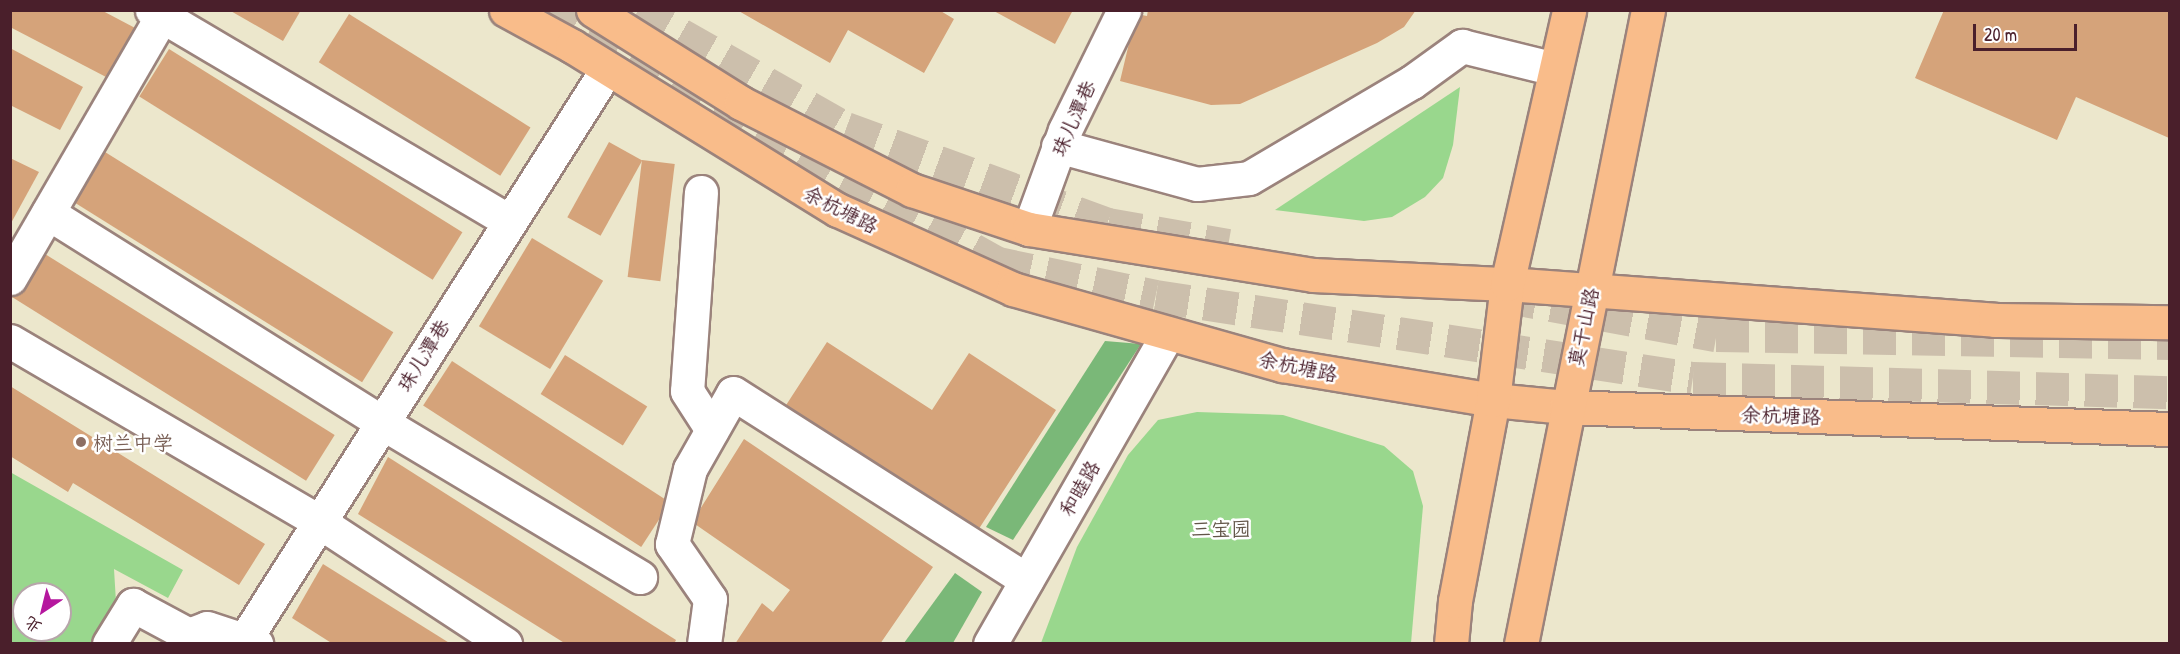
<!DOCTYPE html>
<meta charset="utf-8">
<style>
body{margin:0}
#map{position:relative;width:2180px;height:654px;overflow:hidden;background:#ece7cc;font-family:"Patrick Hand","LXGW WenKai TC",sans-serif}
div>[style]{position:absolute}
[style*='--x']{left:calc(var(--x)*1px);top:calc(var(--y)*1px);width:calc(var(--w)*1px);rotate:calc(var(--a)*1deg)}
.green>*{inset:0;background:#99d78d}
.forest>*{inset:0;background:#7ab878}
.building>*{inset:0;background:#d5a37a;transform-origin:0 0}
.major-tunnel>*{height:33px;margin-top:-16.5px;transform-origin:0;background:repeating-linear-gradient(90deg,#ccbfac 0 33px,transparent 0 49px)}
.roads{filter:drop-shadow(2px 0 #9b837c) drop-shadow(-2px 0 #9b837c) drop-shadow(0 2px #9b837c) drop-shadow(0 -2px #9b837c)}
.minor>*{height:33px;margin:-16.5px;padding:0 16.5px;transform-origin:16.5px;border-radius:16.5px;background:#fff}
.major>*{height:33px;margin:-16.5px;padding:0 16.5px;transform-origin:16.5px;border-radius:16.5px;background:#f9bc8a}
.dots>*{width:16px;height:16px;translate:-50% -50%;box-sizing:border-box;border:3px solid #fff;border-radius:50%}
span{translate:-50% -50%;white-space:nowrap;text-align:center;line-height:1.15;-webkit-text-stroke:5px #fff;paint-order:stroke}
.street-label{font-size:20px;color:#4a1f2b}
.education-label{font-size:20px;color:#785e54}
.left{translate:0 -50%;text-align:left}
.park-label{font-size:20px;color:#625648}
.frame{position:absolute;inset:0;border:12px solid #4a1f2b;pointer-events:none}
.north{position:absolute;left:12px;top:582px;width:60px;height:60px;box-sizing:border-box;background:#fff;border:2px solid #b7a5aa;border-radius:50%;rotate:215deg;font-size:16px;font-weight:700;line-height:24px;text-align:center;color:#4a1f2b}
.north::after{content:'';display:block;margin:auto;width:21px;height:27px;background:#b5179e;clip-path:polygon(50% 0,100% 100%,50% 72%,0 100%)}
.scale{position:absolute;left:1973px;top:24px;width:104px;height:27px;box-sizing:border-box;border:3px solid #4a1f2b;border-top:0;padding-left:8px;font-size:18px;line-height:21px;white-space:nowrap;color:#4a1f2b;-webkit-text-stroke:4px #fff;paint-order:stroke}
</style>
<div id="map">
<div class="green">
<div style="clip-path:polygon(1460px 87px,1453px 145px,1443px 178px,1425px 197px,1392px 217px,1364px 221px,1275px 210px)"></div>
<div style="clip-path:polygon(1197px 412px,1283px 415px,1384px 446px,1413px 471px,1423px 506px,1411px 643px,1041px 643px,1077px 547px,1128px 455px,1158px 420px)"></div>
<div style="clip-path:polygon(evenodd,10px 472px,183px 570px,168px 598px,114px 569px,116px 602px,93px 643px,11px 643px,10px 472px,24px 594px,60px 594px,60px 630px,24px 630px,24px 594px)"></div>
</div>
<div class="forest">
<div style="clip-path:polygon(1105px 341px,1141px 344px,1013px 540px,986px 527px)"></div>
<div style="clip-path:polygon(955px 573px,982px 592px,953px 643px,904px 643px)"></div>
</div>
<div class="building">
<div style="clip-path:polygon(10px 10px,101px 10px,137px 29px,108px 78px,10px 27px)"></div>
<div style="clip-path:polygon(229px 10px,301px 10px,283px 41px)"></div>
<div style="clip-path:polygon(737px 10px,939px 10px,954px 19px,924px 73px,848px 30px,830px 63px)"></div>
<div style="clip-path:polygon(992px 10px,1073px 10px,1055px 44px)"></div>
<div style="clip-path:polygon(1148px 10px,1416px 10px,1404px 27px,1377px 43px,1240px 104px,1211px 105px,1120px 81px,1136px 14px,1147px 16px)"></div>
<div style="clip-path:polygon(1944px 10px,2169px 11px,2169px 138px,2076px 97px,2057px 140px,1915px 78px)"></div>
<div style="left:349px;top:14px;width:214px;height:57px;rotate:32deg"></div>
<div style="clip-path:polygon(10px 48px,83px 87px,60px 130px,10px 105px)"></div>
<div style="left:169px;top:49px;width:346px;height:56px;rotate:32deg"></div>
<div style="left:609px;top:142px;width:38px;height:86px;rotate:29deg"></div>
<div style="left:105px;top:152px;width:340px;height:59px;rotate:32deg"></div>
<div style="clip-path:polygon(10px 158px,39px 172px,10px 225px)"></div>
<div style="left:642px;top:160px;width:33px;height:118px;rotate:7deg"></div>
<div style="left:532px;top:238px;width:83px;height:103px;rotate:31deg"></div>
<div style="left:37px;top:249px;width:351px;height:54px;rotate:32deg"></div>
<div style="clip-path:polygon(827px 342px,932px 410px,969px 353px,1056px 410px,971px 541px,779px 416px)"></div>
<div style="left:565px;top:355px;width:97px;height:46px;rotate:32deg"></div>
<div style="left:452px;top:361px;width:260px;height:53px;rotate:33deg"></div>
<div style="clip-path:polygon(10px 386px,265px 544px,239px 585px,73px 483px,68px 492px,10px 456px)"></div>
<div style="clip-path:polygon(744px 439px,933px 567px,880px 644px,735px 644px,762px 603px,773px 612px,790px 590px,692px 522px)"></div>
<div style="clip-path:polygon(388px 457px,676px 640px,674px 644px,566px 644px,358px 514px)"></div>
<div style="clip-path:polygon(323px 564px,451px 644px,333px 644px,292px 618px)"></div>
</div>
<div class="major-tunnel">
<div style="--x:545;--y:10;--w:519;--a:29.18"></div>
<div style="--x:998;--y:263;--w:161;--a:11.8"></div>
<div style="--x:1156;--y:296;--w:543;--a:8.68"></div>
<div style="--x:1693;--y:378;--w:477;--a:1.7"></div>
<div style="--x:638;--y:10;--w:239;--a:29.6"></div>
<div style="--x:846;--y:128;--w:279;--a:20.1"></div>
<div style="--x:1108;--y:224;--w:122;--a:9.9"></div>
<div style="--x:1503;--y:296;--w:217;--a:10.4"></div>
<div style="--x:1716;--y:335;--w:454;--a:1"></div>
</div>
<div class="roads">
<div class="minor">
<div style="--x:152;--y:10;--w:415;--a:30.6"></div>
<div style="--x:1058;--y:146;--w:144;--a:15.3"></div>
<div style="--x:1197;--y:184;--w:52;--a:-6.6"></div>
<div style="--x:1249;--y:178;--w:189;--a:-30.5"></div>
<div style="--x:1412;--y:82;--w:62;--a:-35.8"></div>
<div style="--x:1462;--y:46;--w:96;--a:13.9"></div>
<div style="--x:701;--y:192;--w:199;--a:94"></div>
<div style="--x:687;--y:391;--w:46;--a:57.3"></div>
<div style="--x:48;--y:213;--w:393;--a:32.1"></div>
<div style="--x:381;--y:422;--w:302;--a:30.9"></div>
<div style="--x:1029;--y:229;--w:105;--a:-70"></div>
<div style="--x:1065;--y:130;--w:134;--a:-63.8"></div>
<div style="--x:10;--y:278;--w:303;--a:-59.9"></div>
<div style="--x:10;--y:341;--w:357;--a:30.3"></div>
<div style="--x:318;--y:521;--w:224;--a:33.3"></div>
<div style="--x:109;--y:644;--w:46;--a:-58.4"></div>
<div style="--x:133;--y:605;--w:64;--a:28.2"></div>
<div style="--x:189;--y:635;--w:19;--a:-21"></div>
<div style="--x:207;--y:628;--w:52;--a:18.1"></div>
<div style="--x:242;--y:644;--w:681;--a:-57.59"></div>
<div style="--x:704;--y:644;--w:45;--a:-82.4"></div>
<div style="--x:710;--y:599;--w:67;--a:-124.6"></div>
<div style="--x:672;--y:544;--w:77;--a:-76.5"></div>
<div style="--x:690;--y:469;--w:87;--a:-60.5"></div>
<div style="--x:733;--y:393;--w:348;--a:32.5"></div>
<div style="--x:990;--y:644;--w:358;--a:-60.2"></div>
</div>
<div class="major">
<div style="--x:506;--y:10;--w:75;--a:28.6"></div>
<div style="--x:572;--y:46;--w:312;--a:31.7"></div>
<div style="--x:838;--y:210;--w:192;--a:24.3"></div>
<div style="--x:1013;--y:289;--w:280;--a:15.8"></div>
<div style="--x:1282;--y:365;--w:214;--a:9.4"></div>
<div style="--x:1493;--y:400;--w:73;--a:5.5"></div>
<div style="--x:1566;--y:407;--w:604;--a:2.09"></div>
<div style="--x:593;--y:10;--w:175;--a:32.1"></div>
<div style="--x:741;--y:103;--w:192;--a:27"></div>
<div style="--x:912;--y:190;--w:123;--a:18.4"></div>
<div style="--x:1029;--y:229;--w:288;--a:9.2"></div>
<div style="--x:1313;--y:275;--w:194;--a:2.7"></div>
<div style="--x:1507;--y:284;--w:489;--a:4.2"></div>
<div style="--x:1995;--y:320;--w:175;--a:0.7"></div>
<div style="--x:1451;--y:644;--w:43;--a:-84.7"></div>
<div style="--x:1455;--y:601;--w:205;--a:-79.3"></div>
<div style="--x:1493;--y:400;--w:117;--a:-83.1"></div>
<div style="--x:1507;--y:284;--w:281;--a:-77.2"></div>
<div style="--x:1521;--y:644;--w:647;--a:-78.67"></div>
</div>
</div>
<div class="dots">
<div style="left:81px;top:442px;background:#8d6e63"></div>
</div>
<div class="street-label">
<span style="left:1073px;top:118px;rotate:-66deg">珠儿潭巷</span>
<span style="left:841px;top:209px;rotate:27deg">余杭塘路</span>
<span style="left:1583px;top:327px;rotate:-78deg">莫干山路</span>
<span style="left:423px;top:355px;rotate:-58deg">珠儿潭巷</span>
<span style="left:1298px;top:366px;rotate:12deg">余杭塘路</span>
<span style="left:1781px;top:415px;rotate:2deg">余杭塘路</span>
<span style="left:1079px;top:488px;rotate:-60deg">和睦路</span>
</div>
<div class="education-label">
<span class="left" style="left:93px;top:442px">树兰中学</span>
</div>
<div class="park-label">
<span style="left:1221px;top:528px">三宝园</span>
</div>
<div class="frame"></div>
<div class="north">北</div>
<div class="scale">20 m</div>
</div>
